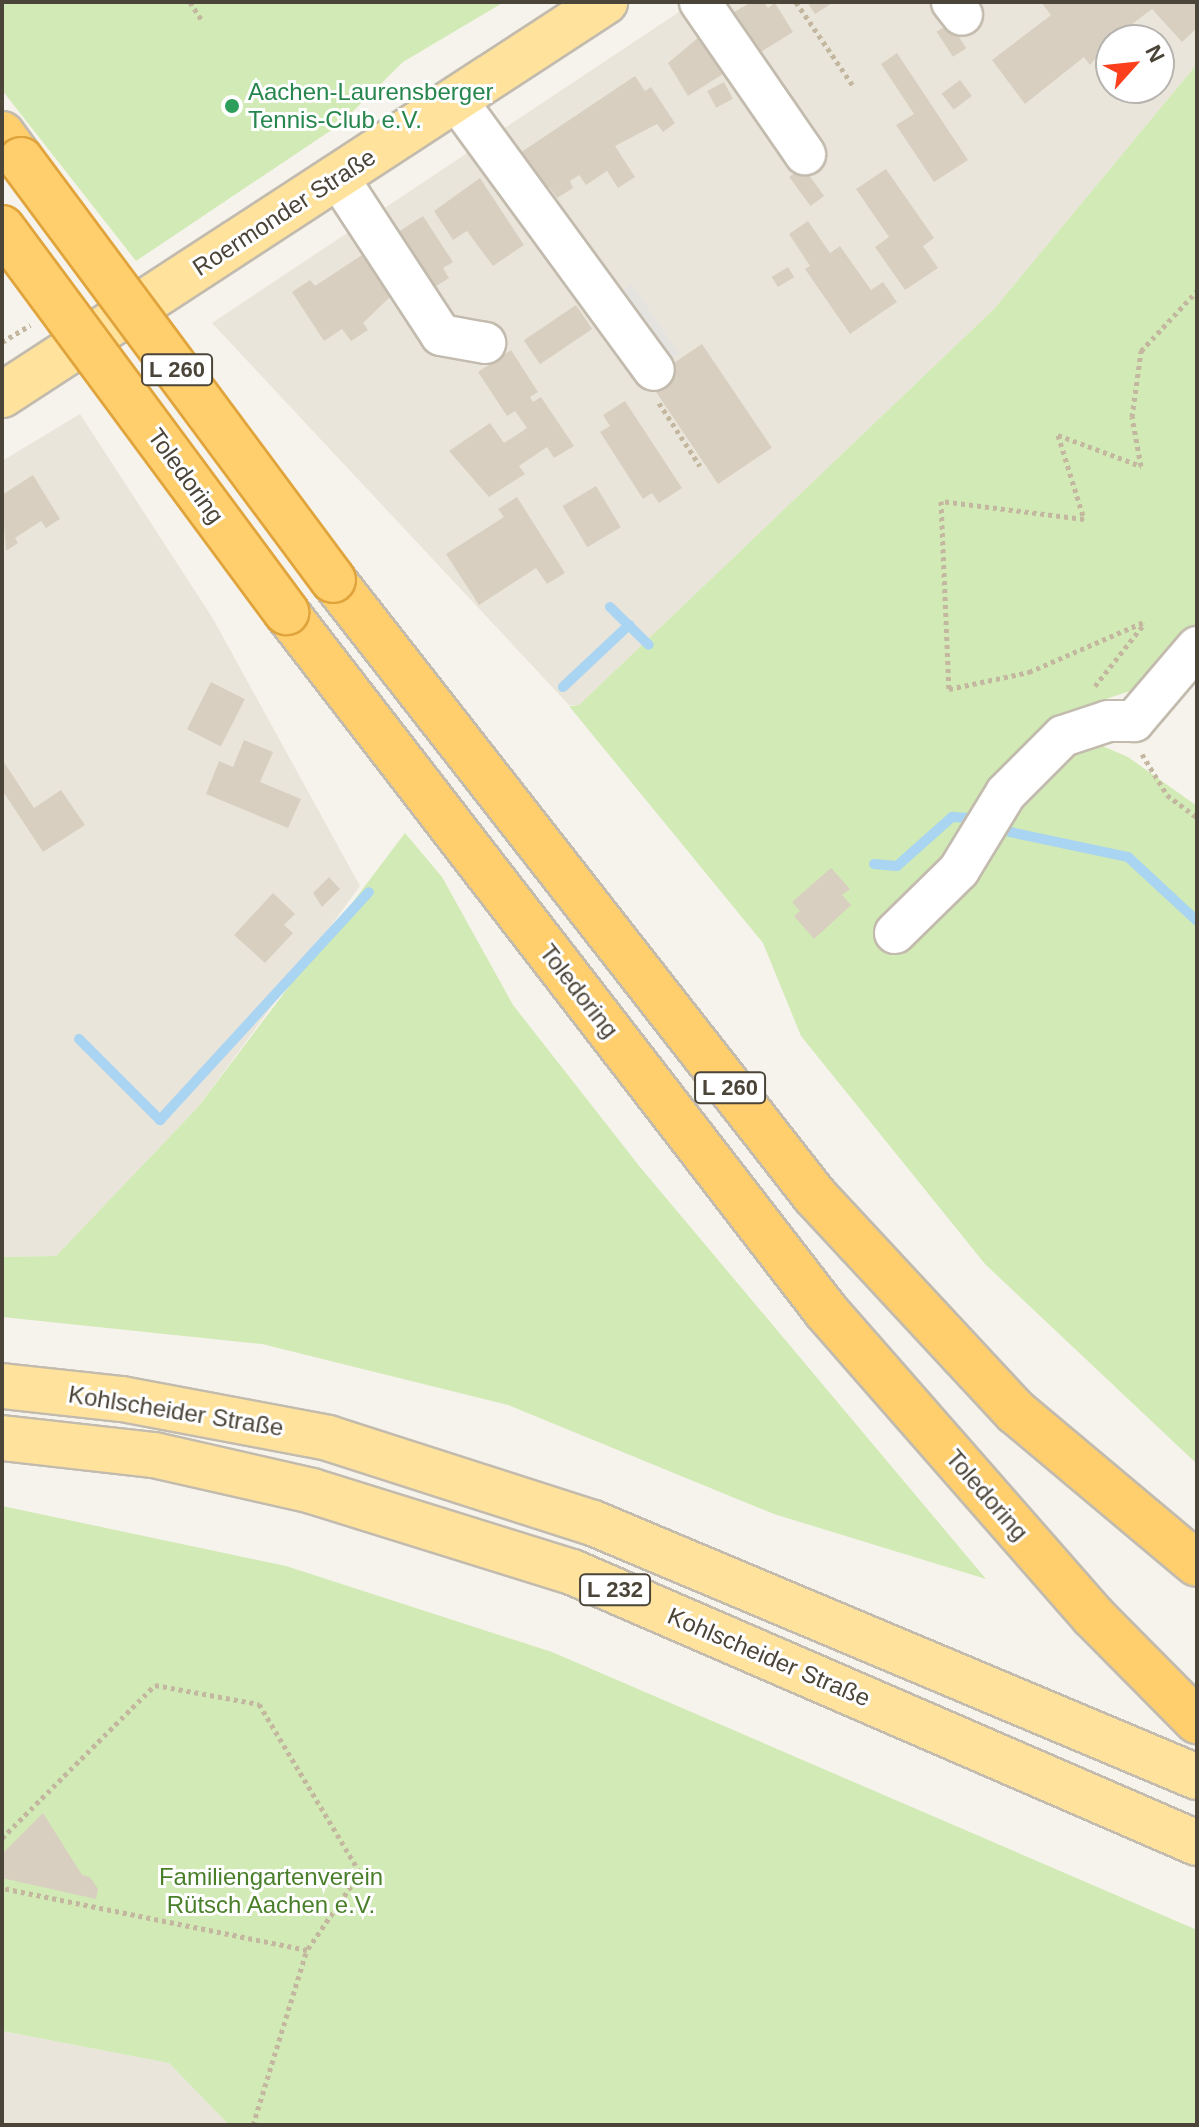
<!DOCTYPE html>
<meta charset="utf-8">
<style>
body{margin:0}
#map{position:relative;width:1199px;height:2127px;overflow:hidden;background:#f6f3ec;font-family:Helvetica,sans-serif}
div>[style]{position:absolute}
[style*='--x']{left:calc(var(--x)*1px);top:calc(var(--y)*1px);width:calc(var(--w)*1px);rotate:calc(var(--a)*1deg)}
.residential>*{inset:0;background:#eae5da}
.green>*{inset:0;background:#d2eab5}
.parking>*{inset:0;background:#e5e3e0;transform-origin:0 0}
.stream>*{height:10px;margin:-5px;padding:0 5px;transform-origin:5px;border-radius:5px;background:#a9d4f2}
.building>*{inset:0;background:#d8cfc1;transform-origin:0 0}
.path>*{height:5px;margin-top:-2.5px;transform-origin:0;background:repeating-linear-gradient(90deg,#c4b79f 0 4px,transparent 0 8px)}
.roads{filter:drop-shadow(2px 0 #c2bbae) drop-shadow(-2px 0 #c2bbae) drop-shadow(0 2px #c2bbae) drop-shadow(0 -2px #c2bbae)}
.minor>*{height:40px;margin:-20px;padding:0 20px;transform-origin:20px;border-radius:20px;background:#fff}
.major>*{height:44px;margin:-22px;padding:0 22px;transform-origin:22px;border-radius:22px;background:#ffe39c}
.highway>*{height:44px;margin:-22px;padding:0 22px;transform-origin:22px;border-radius:22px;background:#ffcf6e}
.bridges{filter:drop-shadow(2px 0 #e0a43c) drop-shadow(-2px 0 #e0a43c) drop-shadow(0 2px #e0a43c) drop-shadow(0 -2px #e0a43c)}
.highway-bridge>*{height:44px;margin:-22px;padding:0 22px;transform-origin:22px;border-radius:22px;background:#ffcf6e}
.dots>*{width:22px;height:22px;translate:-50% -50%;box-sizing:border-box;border:4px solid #fff;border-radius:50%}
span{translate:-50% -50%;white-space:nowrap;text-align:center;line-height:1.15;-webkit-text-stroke:6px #fff;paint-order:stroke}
.shield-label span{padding:2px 6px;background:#fff;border:2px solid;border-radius:6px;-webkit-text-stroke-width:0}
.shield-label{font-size:22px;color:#4b4439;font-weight:700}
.leisure-label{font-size:24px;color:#27864d}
.left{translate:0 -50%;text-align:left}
.street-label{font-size:24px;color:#4b4439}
.park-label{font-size:24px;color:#4a7f2a}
.frame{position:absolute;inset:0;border:4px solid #4b4439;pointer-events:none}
.north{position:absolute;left:1095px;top:24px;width:80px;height:80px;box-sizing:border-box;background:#fff;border:2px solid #b7b4b0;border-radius:50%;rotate:63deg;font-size:22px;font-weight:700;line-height:32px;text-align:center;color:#4b4439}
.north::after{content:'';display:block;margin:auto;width:28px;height:36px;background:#fc3f1d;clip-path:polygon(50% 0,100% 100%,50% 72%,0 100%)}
</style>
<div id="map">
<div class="residential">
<div style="clip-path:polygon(evenodd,694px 2px,1197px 2px,1197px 64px,994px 309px,579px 705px,569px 705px,212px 323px,694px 2px,1111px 40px,1159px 40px,1159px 88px,1111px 88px,1111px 40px)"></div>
<div style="clip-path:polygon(80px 414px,212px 617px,360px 886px,198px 1107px,56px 1256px,2px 1257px,2px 461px)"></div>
<div style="clip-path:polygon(2px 2031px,169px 2063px,229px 2125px,2px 2125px)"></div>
</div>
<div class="green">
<div style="clip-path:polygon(2px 2px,504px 2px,403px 62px,339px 125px,136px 261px,2px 90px)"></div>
<div style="clip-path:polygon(1197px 64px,1197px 636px,1163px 680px,1070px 711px,1084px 738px,1128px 757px,1197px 806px,1197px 1464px,985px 1264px,801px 1036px,763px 943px,569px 706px,579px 705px,994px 309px)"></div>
<div style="clip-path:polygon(405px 833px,442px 877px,513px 1005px,640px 1167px,986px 1579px,774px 1514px,508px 1405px,262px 1344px,2px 1317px,2px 1257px,56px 1256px,198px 1107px)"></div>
<div style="clip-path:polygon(2px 1506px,286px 1566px,552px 1652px,1197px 1930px,1197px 2125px,229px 2125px,169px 2063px,2px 2031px)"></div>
</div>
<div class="parking">
<div style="left:632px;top:284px;width:84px;height:31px;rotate:56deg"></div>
</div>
<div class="stream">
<div style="--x:610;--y:607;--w:54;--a:44.3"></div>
<div style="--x:563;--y:687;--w:91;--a:-43.2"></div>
<div style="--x:1010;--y:832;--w:121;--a:12"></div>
<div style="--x:1128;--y:857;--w:94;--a:42.8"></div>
<div style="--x:874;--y:864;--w:23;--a:5"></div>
<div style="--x:897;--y:866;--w:74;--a:-41.7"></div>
<div style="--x:952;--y:817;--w:22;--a:3"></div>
<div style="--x:79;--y:1039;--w:115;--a:45"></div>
<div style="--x:160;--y:1120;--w:309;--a:-47.5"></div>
</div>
<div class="building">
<div style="clip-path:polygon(751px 2px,764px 2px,768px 8px,775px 3px,793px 32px,746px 61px,721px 20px)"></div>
<div style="clip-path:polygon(807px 2px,834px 2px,815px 14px)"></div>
<div style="clip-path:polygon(1041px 2px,1197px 2px,1197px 28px,1182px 42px,1152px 9px,1111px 40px,1090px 65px,1084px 57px,1025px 104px,992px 60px,1051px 15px)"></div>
<div style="left:950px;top:23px;width:30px;height:16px;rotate:57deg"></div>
<div style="clip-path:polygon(699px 37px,723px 74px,688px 96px,668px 63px)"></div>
<div style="clip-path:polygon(897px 53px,968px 160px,934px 182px,896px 125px,914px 114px,881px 64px)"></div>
<div style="clip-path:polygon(635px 76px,645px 91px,651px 87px,675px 123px,663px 132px,657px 124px,615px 146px,635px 177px,618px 188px,607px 171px,586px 185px,579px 175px,570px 181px,573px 188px,557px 198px,549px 187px,533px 198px,508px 161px)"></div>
<div style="left:960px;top:80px;width:20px;height:23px;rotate:53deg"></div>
<div style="left:724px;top:82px;width:19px;height:19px;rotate:62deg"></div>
<div style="left:803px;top:167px;width:36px;height:17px;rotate:54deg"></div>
<div style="clip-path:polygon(886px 169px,934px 238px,923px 246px,938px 268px,905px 290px,875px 247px,889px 237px,856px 189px)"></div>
<div style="clip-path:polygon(480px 178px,524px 245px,493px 266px,467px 231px,453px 240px,434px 211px)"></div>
<div style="clip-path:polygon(423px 216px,453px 262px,443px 268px,449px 278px,425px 293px,389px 238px)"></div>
<div style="clip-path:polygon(808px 221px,830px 253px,840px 246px,871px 290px,883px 282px,897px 302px,850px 334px,805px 269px,810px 266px,789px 234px)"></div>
<div style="clip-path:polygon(362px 255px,390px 297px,363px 323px,368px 330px,351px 341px,342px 329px,324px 341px,292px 292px,310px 280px,315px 286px)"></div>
<div style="left:788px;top:267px;width:12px;height:19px;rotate:59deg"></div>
<div style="left:576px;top:305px;width:29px;height:63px;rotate:56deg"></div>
<div style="left:702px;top:344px;width:125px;height:65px;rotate:56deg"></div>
<div style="clip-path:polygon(511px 350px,538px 392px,530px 397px,533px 402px,541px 397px,574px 446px,554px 458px,547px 447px,519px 466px,525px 474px,489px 497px,449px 451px,490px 423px,504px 443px,527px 428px,515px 411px,507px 416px,478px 372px)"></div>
<div style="clip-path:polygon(625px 401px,682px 488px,659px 503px,652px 493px,643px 499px,600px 432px,610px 426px,603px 415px)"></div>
<div style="clip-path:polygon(33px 475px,60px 519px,46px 528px,41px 521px,15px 538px,18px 543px,6px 551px,2px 495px)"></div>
<div style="left:596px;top:486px;width:48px;height:39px;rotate:59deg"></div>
<div style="clip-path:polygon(517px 497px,565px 573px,547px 584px,536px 568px,479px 605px,446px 554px,504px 517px,498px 509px)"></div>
<div style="left:211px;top:682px;width:38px;height:53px;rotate:27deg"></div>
<div style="clip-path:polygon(244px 740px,273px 752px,260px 782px,301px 799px,288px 828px,206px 794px,219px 761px,233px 767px)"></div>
<div style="clip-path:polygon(2px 759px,34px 808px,61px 790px,85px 825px,43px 852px,2px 790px)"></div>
<div style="clip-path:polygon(831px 868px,850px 889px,842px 895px,851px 905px,814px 939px,794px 916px,800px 911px,792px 902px)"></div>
<div style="clip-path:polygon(329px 877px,340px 889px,322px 907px,313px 893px)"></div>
<div style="clip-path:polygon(273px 893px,295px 914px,284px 925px,293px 933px,265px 963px,234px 935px)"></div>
<div style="clip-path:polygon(43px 1813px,82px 1875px,90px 1877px,98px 1889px,96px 1899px,2px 1878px,2px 1854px)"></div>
</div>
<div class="path">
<div style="--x:190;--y:2;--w:24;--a:57"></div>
<div style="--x:796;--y:2;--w:103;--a:55.7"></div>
<div style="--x:2;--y:342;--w:33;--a:-31"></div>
<div style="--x:659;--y:403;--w:75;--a:56.9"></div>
<div style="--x:1058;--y:435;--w:88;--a:72.8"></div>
<div style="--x:1084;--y:519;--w:144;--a:-172.8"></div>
<div style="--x:941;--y:501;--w:188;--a:87.6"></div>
<div style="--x:949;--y:689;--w:82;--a:-12"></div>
<div style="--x:1029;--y:672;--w:125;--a:-23.5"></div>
<div style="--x:1058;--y:435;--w:89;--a:20.5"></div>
<div style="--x:1141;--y:466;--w:50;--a:-100.4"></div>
<div style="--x:1132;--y:417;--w:67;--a:-82.2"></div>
<div style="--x:1141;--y:351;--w:82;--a:-47"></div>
<div style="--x:1095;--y:686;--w:80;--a:-51.6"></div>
<div style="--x:1142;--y:754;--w:48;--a:58.6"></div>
<div style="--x:1167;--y:795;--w:38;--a:37"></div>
<div style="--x:2;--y:1838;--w:216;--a:-45"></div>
<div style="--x:155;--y:1685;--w:106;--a:10.4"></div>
<div style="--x:259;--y:1704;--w:197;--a:59.1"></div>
<div style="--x:360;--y:1873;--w:93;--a:124.5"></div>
<div style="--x:307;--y:1950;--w:311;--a:-168.5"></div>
<div style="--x:253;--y:2125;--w:183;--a:-72.9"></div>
</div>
<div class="roads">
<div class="minor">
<div style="--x:700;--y:2;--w:185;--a:55.4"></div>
<div style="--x:952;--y:2;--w:16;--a:52"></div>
<div style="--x:457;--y:101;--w:333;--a:53.8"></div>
<div style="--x:337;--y:176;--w:190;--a:56.8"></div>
<div style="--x:441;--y:335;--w:45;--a:10.3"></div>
<div style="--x:895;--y:933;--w:90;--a:-44.5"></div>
<div style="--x:959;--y:870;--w:90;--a:-58.6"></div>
<div style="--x:1006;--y:793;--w:81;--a:-45"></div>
<div style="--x:1063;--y:736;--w:47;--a:-18.4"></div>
<div style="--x:1108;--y:721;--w:26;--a:0"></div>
<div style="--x:1134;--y:721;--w:97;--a:-49.6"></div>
</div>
<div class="major">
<div style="--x:2;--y:395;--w:720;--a:-33.09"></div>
<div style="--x:2;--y:1386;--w:121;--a:6.2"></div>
<div style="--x:122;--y:1399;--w:210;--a:10.7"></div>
<div style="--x:328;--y:1438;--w:278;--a:17.8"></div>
<div style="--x:593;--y:1523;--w:655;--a:22.81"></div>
<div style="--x:2;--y:1438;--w:153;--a:6.4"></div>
<div style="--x:154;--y:1455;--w:162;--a:12.8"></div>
<div style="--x:312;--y:1491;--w:272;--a:17.3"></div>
<div style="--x:572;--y:1572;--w:681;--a:23.44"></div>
</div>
<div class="highway">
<div style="--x:2;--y:134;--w:32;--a:54"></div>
<div style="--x:333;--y:580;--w:782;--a:51.96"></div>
<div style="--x:815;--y:1196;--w:295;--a:47.1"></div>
<div style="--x:1016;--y:1412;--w:236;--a:40"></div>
<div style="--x:286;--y:612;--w:883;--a:52.31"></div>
<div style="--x:826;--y:1311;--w:405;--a:48.8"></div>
<div style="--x:1093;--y:1616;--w:148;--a:45.3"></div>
</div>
</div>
<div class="bridges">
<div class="highway-bridge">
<div style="--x:21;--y:160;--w:523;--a:53.39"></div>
<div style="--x:2;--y:228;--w:478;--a:53.5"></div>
</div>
</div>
<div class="dots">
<div style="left:232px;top:106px;background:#2e9e5b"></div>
</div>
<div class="shield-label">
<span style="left:177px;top:370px">L 260</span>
<span style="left:730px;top:1088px">L 260</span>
<span style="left:615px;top:1590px">L 232</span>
</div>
<div class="leisure-label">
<span class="left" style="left:248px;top:106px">Aachen-Laurensberger<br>Tennis-Club e.V.</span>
</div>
<div class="street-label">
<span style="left:284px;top:212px;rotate:-33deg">Roermonder Straße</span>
<span style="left:186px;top:476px;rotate:54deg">Toledoring</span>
<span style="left:579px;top:991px;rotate:52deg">Toledoring</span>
<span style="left:176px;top:1411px;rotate:9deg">Kohlscheider Straße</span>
<span style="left:987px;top:1495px;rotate:49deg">Toledoring</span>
<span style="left:769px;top:1657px;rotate:23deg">Kohlscheider Straße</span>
</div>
<div class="park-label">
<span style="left:271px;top:1891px">Familiengartenverein<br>Rütsch Aachen e.V.</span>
</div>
<div class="frame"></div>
<div class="north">N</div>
</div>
